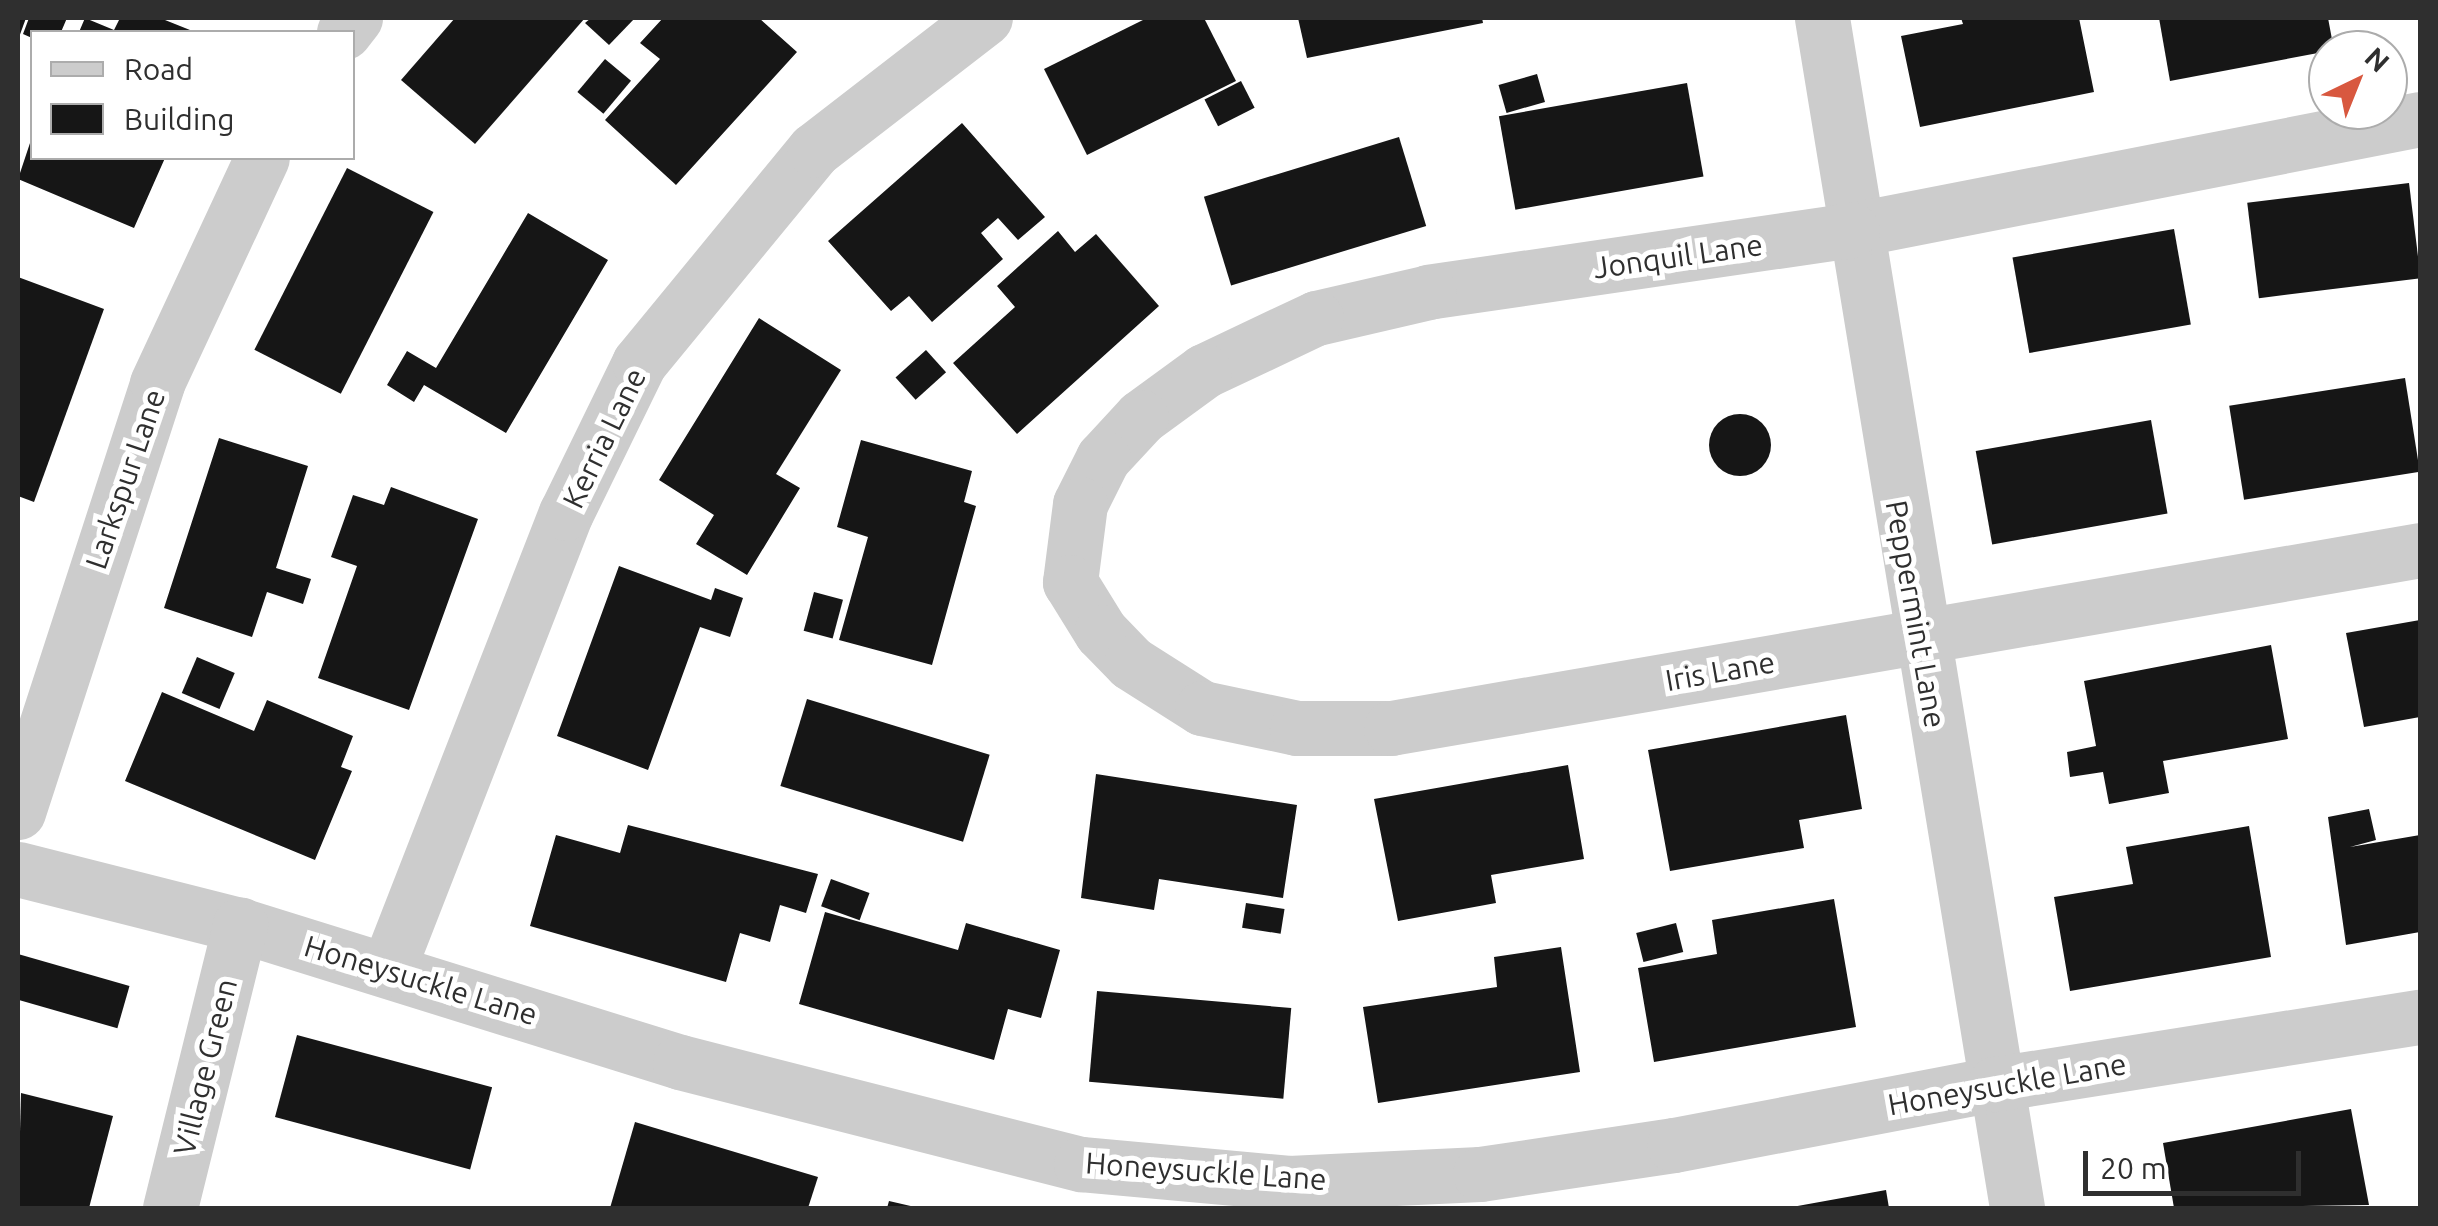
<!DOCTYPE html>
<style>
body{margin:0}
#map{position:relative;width:2438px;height:1226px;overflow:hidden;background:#fff;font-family:Ubuntu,sans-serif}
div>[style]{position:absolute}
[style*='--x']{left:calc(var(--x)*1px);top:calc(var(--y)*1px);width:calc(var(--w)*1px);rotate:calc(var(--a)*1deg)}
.building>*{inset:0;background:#161616;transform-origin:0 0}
.round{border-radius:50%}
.street>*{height:55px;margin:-27.5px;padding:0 27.5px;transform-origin:27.5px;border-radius:27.5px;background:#ccc}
span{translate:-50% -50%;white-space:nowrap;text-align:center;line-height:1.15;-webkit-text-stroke:10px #fff;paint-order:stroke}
.street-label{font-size:30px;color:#2f2f2f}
.frame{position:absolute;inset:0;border:20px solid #2f2f2f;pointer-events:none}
.legend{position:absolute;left:30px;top:30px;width:325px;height:130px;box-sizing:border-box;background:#fff;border:2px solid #acacac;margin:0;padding:12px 18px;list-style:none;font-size:30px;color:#2f2f2f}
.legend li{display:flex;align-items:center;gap:20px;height:50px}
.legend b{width:50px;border:2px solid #acacac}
.north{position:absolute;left:2308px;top:30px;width:100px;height:100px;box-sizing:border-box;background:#fff;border:2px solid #acacac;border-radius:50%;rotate:43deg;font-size:28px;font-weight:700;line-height:40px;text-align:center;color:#2f2f2f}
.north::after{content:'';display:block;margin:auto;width:35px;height:45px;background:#d8583f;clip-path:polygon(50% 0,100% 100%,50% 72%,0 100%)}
.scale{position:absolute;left:2083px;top:1151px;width:218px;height:45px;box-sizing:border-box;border:5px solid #2f2f2f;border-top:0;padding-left:12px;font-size:30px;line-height:35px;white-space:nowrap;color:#2f2f2f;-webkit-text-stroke:8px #fff;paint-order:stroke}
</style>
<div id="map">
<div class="building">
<div style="clip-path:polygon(18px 18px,26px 18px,18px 40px)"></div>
<div style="clip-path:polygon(29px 18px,67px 18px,61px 32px,32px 32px,32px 38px,23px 34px)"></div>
<div style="clip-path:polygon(85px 18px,114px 30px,120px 18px,160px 18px,195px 32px,79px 32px)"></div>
<div style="clip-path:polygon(455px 18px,585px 18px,475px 144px,401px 80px)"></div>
<div style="clip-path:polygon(591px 18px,635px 18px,609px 45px,585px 23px)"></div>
<div style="clip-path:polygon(663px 18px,759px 18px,797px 52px,676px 185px,605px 120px,660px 59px,640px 43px)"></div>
<div style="clip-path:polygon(1147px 18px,1204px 18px,1236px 81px,1087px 155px,1044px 69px)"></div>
<div style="clip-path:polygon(1298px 18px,1482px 18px,1483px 23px,1307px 58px)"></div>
<div style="clip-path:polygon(1961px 18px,2079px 18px,2094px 92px,1920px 127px,1901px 36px,1963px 24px)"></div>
<div style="clip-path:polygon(2159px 18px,2328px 18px,2334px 50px,2170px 81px)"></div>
<div style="left:605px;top:59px;width:34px;height:43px;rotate:40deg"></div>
<div style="left:1537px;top:74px;width:29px;height:40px;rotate:74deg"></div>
<div style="left:1241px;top:81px;width:30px;height:41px;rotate:63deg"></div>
<div style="left:1687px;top:83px;width:95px;height:191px;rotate:80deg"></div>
<div style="clip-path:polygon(962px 123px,1045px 217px,1018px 240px,998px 218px,981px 233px,1003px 259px,932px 322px,909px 296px,891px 311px,828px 241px)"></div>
<div style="clip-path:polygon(32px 137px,32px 158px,165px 158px,134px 228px,18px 179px)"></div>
<div style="left:1399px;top:137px;width:93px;height:204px;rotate:73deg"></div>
<div style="left:347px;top:168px;width:97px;height:204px;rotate:27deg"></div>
<div style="left:2409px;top:183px;width:96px;height:163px;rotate:83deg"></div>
<div style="clip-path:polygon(528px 213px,608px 260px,506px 433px,424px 385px,414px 402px,387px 385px,407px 351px,436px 368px)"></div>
<div style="left:2174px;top:229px;width:97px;height:164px;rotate:80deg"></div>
<div style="clip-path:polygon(1058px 231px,1075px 252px,1096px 234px,1159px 306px,1017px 434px,953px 363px,1015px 307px,997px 286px)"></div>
<div style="clip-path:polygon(18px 277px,104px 309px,34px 502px,18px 496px)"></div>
<div style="clip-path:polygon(759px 318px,841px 370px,776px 474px,800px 488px,747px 575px,696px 544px,714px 515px,659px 480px)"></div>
<div style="left:926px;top:350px;width:30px;height:41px;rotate:48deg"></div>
<div style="left:2405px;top:378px;width:95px;height:178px;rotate:81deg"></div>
<div class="round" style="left:1709px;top:414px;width:62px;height:62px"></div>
<div style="left:2151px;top:420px;width:95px;height:178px;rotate:80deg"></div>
<div style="clip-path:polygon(219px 438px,308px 466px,276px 568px,311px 579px,303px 604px,267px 592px,252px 637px,164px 608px)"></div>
<div style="clip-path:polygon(861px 440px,972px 471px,964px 502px,976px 506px,932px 665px,839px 640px,868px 537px,837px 527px)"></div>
<div style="clip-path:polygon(391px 487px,478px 519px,409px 710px,318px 678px,357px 566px,331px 557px,353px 495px,384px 505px)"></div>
<div style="clip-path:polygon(619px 566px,711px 600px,715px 588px,743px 598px,730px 637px,700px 627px,648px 770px,557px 736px)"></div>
<div style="left:814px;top:592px;width:30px;height:40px;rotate:15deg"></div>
<div style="clip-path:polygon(2420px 620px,2420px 717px,2364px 727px,2346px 633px)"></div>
<div style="clip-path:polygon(2271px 645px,2288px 739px,2163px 761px,2169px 793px,2109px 804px,2103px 772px,2070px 777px,2067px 752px,2096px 746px,2084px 681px)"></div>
<div style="left:197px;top:657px;width:41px;height:39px;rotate:23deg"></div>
<div style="clip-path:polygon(162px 692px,254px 731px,267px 700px,353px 736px,341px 767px,352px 771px,315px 860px,125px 781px)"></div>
<div style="left:807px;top:699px;width:191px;height:91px;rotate:17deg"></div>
<div style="clip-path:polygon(1846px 715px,1862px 809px,1799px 820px,1804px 848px,1670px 871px,1648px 750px)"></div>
<div style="clip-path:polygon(1568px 765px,1584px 859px,1491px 875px,1496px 903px,1398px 921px,1374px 799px)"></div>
<div style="clip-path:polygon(1096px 774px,1297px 805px,1283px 898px,1159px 879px,1154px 910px,1081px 898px)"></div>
<div style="clip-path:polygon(2369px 809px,2376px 840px,2350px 847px,2420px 835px,2420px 932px,2346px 945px,2328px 817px)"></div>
<div style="clip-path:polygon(628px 825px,818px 874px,806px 913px,780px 905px,770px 942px,740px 933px,726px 982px,530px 926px,556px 835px,620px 853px)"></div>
<div style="clip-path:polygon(2249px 826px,2271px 957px,2070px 991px,2054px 897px,2133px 884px,2126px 847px)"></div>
<div style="left:831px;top:879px;width:41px;height:29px;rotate:20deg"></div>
<div style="clip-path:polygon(1834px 899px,1856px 1027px,1654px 1062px,1638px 968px,1717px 954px,1712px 920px)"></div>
<div style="left:1246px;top:903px;width:39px;height:25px;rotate:9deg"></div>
<div style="clip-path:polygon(825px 912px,958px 950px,966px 923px,1060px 950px,1041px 1018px,1008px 1009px,994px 1060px,799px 1004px)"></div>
<div style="left:1676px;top:923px;width:30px;height:41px;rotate:76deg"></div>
<div style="clip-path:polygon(1561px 947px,1580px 1072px,1378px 1103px,1363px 1007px,1497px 987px,1494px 957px)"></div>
<div style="left:18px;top:954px;width:116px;height:44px;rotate:16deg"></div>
<div style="left:1097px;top:991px;width:195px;height:91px;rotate:5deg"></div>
<div style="left:297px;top:1035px;width:202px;height:85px;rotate:15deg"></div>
<div style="clip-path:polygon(21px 1093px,113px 1116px,89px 1208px,18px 1208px)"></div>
<div style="clip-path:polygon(2351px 1109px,2369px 1205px,2174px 1208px,2163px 1143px)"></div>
<div style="clip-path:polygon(635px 1122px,818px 1177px,808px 1208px,610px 1208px)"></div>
<div style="clip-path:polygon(1886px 1190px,1889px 1208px,1792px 1208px,1792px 1207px)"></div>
<div style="clip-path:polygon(889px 1201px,915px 1207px,915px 1208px,887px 1208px)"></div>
</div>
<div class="street">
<div style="--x:1822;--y:18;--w:1206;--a:80.69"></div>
<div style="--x:344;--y:32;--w:18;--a:-52"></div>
<div style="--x:2420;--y:119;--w:579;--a:168.94"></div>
<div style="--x:1852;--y:230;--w:428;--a:171.7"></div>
<div style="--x:1429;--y:292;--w:116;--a:167"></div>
<div style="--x:1316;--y:318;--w:124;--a:154.7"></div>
<div style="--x:1204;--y:371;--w:78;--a:143.9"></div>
<div style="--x:1141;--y:417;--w:56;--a:132.8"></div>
<div style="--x:1103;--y:458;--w:51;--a:116.6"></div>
<div style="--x:1080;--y:504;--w:79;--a:97.3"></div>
<div style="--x:1070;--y:582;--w:59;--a:58.2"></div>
<div style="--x:1101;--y:632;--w:43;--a:45.9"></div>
<div style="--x:1131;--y:663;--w:84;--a:32.4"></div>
<div style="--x:1202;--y:708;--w:97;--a:11.9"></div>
<div style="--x:1297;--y:728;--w:94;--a:0"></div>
<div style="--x:1391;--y:728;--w:1044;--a:-9.81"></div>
<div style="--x:18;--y:812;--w:451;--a:-72"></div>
<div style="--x:157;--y:383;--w:248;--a:-65"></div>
<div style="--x:18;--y:869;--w:229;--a:14.2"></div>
<div style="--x:240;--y:925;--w:461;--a:17.3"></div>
<div style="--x:680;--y:1062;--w:414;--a:14.3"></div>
<div style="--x:1081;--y:1164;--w:209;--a:5.2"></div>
<div style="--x:1289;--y:1183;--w:191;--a:-2.7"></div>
<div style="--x:1480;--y:1174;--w:196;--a:-8.5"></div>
<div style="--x:1674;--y:1145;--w:327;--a:-10.8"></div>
<div style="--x:1995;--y:1084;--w:430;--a:-9"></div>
<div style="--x:388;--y:969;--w:490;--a:-68.7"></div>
<div style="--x:566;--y:513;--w:167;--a:-64"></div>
<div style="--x:639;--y:363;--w:276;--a:-50.6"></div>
<div style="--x:814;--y:150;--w:216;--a:-37.7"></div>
<div style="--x:170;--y:1208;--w:292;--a:-76.1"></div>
</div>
<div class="street-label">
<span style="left:1678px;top:256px;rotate:-8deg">Jonquil Lane</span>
<span style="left:604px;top:438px;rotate:-64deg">Kerria Lane</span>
<span style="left:125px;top:479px;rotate:-71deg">Larkspur Lane</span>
<span style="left:1916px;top:614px;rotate:80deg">Peppermint Lane</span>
<span style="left:1720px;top:671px;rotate:-10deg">Iris Lane</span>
<span style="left:421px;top:980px;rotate:17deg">Honeysuckle Lane</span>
<span style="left:205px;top:1067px;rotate:-76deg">Village Green</span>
<span style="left:2007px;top:1084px;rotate:-10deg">Honeysuckle Lane</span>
<span style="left:1206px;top:1171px;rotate:4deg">Honeysuckle Lane</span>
</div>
<div class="frame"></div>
<ul class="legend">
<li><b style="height:12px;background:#ccc"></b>Road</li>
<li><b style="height:28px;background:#161616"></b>Building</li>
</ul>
<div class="north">N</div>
<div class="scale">20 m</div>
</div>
